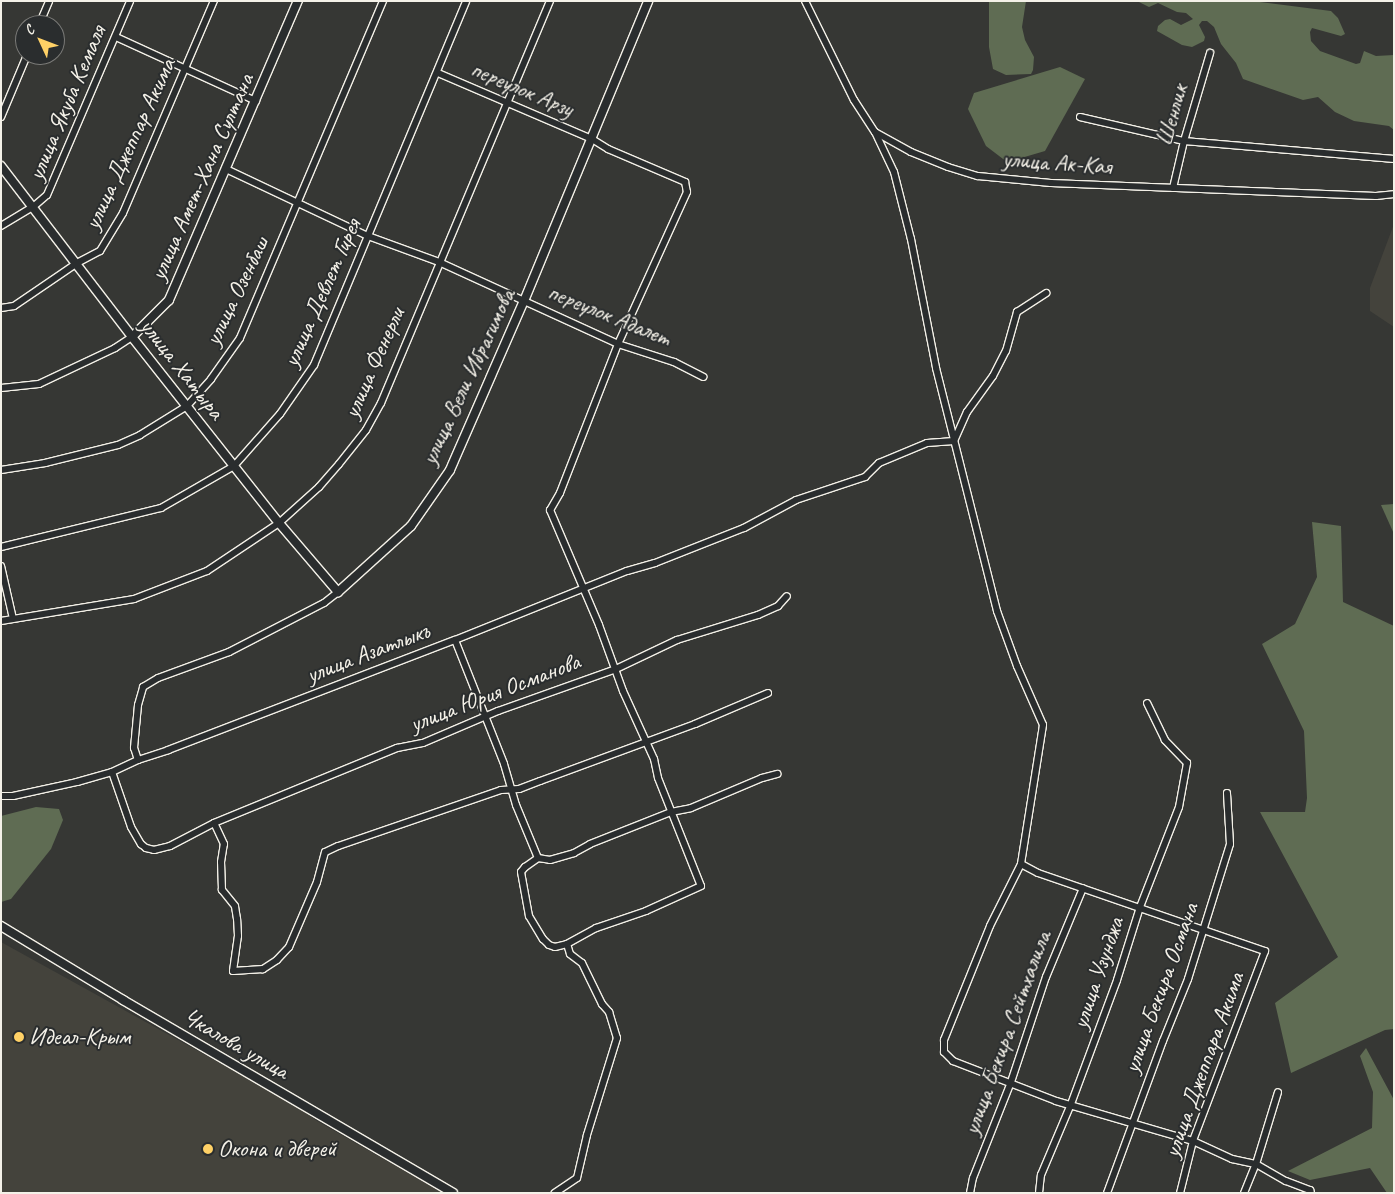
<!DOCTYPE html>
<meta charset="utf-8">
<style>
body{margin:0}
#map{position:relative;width:1395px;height:1194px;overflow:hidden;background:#363734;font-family:Caveat,sans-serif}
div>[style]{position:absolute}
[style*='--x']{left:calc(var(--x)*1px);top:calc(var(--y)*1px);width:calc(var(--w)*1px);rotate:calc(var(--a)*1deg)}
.built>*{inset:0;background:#44433c}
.green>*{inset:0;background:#5f6c53}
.roads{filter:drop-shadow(1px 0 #f4f1e8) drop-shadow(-1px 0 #f4f1e8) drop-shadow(0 1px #f4f1e8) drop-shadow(0 -1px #f4f1e8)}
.minor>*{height:6px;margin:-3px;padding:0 3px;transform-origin:3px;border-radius:3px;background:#2a2d2e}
.tertiary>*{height:8px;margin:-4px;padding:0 4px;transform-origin:4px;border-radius:4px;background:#2a2d2e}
.dots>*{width:14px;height:14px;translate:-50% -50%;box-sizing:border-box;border:2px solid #2a2d2e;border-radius:50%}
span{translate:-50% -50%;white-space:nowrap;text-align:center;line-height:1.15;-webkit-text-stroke:4px #2a2d2e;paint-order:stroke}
.street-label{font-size:24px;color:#f4f1e8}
.poi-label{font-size:24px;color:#f4f1e8}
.left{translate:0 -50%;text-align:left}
.frame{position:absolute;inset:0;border:2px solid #f4f1e8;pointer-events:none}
.north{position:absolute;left:15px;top:15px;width:50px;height:50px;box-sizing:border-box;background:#2a2d2e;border:1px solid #7b7b78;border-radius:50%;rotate:313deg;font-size:14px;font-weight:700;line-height:20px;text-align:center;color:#f4f1e8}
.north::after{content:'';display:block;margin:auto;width:18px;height:22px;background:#ffd166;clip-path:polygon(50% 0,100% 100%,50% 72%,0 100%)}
</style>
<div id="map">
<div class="built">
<div style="clip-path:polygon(1394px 224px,1394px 327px,1370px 311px,1370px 288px)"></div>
<div style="clip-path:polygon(1px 942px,294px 1104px,317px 1121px,443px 1193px,1px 1193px)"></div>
</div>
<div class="green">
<div style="clip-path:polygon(989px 1px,1026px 1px,1022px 27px,1025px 40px,1034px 57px,1033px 70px,1031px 74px,1006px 75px,993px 69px,989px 47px)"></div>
<div style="clip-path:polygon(1137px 1px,1252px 1px,1331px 11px,1338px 18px,1345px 34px,1341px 36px,1312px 28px,1310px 32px,1311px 41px,1320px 51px,1356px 64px,1360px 63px,1364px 51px,1376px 56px,1394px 55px,1394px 130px,1389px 126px,1354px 121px,1335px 112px,1318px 97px,1303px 100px,1243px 79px,1236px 63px,1221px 44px,1214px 27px,1207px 21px,1202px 21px,1199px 25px,1205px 37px,1204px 41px,1192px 47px,1182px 45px,1157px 31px,1158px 26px,1165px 20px,1170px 19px,1181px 25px,1193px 19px,1186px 13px,1177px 12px,1158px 3px,1149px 7px)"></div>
<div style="clip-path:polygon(1060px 67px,1085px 79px,1045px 151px,1007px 162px,986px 146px,968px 109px,974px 93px)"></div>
<div style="clip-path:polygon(1394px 504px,1394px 534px,1381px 505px)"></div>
<div style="clip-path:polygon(1312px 522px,1341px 526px,1343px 602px,1394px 626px,1394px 1029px,1385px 1030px,1291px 1073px,1275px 1003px,1338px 957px,1260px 812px,1305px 812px,1307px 798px,1304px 731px,1262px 644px,1295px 624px,1317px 577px)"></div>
<div style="clip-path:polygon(36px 807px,59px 809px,63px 820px,51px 849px,11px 899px,1px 902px,1px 816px)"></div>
<div style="clip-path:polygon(1366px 1048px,1394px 1100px,1394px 1193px,1387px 1193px,1370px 1168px,1310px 1180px,1288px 1171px,1372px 1128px,1373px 1092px,1360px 1056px)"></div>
</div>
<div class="roads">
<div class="minor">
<div style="--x:805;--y:1;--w:110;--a:63.7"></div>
<div style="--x:854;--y:100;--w:38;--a:57"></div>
<div style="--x:875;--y:132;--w:41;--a:29.1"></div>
<div style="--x:911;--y:152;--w:40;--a:22"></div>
<div style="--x:948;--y:167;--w:31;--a:17"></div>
<div style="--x:978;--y:176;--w:73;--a:5.5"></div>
<div style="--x:1051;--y:183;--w:325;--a:2.3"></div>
<div style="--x:1376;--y:196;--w:18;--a:-6"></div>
<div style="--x:39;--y:25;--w:26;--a:-67"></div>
<div style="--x:116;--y:37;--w:154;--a:24.6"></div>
<div style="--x:438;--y:73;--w:168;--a:23.2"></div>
<div style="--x:592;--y:139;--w:19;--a:32"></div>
<div style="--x:608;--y:149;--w:84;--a:23.2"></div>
<div style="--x:685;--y:182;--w:10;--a:79"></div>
<div style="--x:687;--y:192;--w:167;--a:114.4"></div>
<div style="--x:618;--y:344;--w:160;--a:111.3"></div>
<div style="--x:560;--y:493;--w:20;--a:120"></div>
<div style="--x:550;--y:510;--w:125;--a:66.9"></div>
<div style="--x:599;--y:625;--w:70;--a:70"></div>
<div style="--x:623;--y:691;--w:75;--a:65.5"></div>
<div style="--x:654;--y:759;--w:19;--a:78"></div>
<div style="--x:658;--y:778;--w:116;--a:68.3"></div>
<div style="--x:701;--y:886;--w:60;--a:155.6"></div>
<div style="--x:646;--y:911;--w:53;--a:161.2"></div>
<div style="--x:596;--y:928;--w:33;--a:151"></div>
<div style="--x:567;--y:944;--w:10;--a:73"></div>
<div style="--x:570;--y:954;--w:15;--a:37"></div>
<div style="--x:582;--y:963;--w:46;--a:64"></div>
<div style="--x:602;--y:1004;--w:11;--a:49"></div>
<div style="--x:609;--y:1012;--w:27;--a:73"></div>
<div style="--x:617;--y:1038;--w:102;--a:107.2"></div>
<div style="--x:587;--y:1135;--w:44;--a:103.1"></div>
<div style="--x:577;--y:1178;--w:27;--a:146"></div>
<div style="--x:1;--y:117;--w:67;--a:-67.2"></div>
<div style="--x:1080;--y:117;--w:107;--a:13"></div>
<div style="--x:1184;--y:141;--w:211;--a:4.9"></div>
<div style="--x:875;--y:132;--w:44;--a:64.6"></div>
<div style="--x:894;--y:172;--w:69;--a:75.8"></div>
<div style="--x:911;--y:239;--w:131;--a:79"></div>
<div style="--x:936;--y:368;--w:251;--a:75.9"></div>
<div style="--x:997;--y:611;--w:59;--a:70"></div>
<div style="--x:1017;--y:666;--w:64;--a:66.2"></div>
<div style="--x:1043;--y:725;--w:141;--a:99"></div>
<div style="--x:1021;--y:864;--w:69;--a:116.6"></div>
<div style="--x:990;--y:926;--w:123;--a:112"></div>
<div style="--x:944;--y:1040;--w:12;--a:90"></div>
<div style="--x:944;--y:1052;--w:13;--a:45"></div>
<div style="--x:953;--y:1061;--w:110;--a:21.2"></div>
<div style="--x:1056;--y:1101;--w:143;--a:16.3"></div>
<div style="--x:1193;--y:1141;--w:43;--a:24.8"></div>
<div style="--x:1232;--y:1159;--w:25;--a:12"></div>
<div style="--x:1256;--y:1164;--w:34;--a:30"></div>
<div style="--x:1286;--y:1181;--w:26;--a:21"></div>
<div style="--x:1310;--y:1190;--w:3;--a:72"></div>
<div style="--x:226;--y:169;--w:157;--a:25.3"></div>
<div style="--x:368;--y:236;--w:76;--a:20.1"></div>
<div style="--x:439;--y:262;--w:197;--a:24.6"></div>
<div style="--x:618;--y:344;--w:59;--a:17.8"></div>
<div style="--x:674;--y:362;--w:33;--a:27"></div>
<div style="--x:1173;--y:188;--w:48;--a:-76.8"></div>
<div style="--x:1184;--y:141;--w:92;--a:-73.5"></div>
<div style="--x:1;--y:226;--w:37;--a:-31"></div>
<div style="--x:33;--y:207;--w:18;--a:-41"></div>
<div style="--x:47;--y:195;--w:211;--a:-66.8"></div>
<div style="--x:1;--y:308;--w:13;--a:-9"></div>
<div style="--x:14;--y:306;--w:76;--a:-34.3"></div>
<div style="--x:77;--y:263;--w:26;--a:-28"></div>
<div style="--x:100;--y:251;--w:44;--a:-58.8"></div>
<div style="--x:123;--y:213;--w:231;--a:-66.8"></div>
<div style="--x:1;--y:388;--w:38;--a:-6"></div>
<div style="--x:39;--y:384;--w:84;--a:-25.3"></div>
<div style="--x:115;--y:348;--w:20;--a:-33"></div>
<div style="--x:1;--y:470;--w:45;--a:-9"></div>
<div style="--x:45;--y:463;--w:75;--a:-13.9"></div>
<div style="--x:118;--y:445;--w:24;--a:-24"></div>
<div style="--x:140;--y:435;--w:55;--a:-31.7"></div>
<div style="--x:187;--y:406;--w:36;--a:-48"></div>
<div style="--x:211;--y:379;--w:50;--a:-54.7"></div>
<div style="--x:240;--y:338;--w:366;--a:-67"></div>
<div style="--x:1;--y:547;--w:165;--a:-13.7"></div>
<div style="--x:161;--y:508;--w:84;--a:-29.9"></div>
<div style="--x:234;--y:466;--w:69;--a:-48.5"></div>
<div style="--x:280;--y:414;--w:60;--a:-55.2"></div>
<div style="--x:314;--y:365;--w:394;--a:-67.3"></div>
<div style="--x:1;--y:566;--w:54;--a:77.2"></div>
<div style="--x:1;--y:621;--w:135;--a:-9.4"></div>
<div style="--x:134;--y:599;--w:78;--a:-21"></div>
<div style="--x:207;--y:571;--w:87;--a:-33.7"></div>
<div style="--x:279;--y:523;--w:54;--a:-42"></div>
<div style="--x:319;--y:487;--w:30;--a:-49"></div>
<div style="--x:339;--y:464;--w:43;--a:-51.5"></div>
<div style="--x:366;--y:430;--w:31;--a:-61"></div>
<div style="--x:381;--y:403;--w:436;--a:-67.2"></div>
<div style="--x:455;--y:640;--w:133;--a:68.4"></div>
<div style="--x:504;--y:764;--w:43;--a:73.7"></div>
<div style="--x:516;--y:805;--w:57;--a:67.5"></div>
<div style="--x:538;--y:858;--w:16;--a:145"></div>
<div style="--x:525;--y:867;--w:6;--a:129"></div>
<div style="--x:521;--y:872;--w:45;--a:79.7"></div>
<div style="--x:529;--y:916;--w:27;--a:59"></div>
<div style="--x:543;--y:939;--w:8;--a:45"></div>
<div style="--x:549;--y:945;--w:6;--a:18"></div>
<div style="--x:555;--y:947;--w:12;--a:-14"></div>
<div style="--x:768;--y:693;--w:79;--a:157"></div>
<div style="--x:695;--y:724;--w:165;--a:159.8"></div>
<div style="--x:540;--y:781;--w:22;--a:159"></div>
<div style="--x:519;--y:789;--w:18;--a:177"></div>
<div style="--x:501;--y:790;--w:172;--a:161"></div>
<div style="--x:338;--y:846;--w:14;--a:155"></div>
<div style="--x:325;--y:852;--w:31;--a:105"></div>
<div style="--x:317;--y:882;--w:71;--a:113.3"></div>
<div style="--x:289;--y:947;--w:18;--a:133"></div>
<div style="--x:277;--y:960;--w:17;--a:147"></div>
<div style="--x:263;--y:969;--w:30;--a:176"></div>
<div style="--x:233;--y:971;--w:35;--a:-82"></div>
<div style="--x:238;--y:936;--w:17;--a:-93"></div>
<div style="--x:237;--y:919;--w:13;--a:-99"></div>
<div style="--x:235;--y:906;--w:21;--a:-129"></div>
<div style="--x:222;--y:890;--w:28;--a:-92"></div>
<div style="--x:221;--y:862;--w:18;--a:-81"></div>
<div style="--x:224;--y:844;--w:23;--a:-115"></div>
<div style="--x:214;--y:823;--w:198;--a:-22.3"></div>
<div style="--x:397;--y:748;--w:26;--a:-11"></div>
<div style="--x:423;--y:743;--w:82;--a:-23.1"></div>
<div style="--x:498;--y:711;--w:125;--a:-19.6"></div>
<div style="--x:616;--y:669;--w:68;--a:-25.4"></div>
<div style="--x:677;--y:640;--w:85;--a:-17.2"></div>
<div style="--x:758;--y:615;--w:22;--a:-24"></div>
<div style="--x:778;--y:606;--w:13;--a:-48"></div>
<div style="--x:138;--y:760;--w:13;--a:-108"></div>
<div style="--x:134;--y:748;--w:43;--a:-84.7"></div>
<div style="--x:138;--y:705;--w:19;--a:-74"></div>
<div style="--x:143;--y:687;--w:17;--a:-31"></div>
<div style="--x:158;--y:678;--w:76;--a:-20.1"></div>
<div style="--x:229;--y:652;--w:107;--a:-27.3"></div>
<div style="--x:324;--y:603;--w:18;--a:-38"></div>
<div style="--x:112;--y:772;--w:58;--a:70.9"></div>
<div style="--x:131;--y:827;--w:20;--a:60"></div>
<div style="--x:141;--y:844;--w:6;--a:39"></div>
<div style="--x:146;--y:848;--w:8;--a:14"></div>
<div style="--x:154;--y:850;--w:16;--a:-14"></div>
<div style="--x:170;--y:846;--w:50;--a:-27.6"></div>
<div style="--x:1;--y:796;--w:12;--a:0"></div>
<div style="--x:13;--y:796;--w:66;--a:-12.3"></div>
<div style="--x:77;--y:782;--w:36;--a:-16"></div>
<div style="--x:112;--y:772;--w:29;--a:-25"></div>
<div style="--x:138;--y:760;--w:32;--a:-18"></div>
<div style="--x:168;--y:750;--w:307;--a:-21"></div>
<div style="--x:455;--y:640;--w:185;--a:-21.9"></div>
<div style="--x:627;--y:571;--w:29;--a:-16"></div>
<div style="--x:655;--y:563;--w:96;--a:-21.5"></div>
<div style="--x:744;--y:528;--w:59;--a:-28.3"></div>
<div style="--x:796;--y:500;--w:73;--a:-18.4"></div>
<div style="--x:865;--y:477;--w:20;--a:-45"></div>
<div style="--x:879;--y:463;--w:52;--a:-22.6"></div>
<div style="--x:927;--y:443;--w:27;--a:-4"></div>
<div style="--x:954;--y:441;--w:32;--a:-66"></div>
<div style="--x:967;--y:412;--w:44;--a:-54.2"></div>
<div style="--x:993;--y:376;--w:28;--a:-63"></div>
<div style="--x:1006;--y:351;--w:41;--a:-74.2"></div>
<div style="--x:1017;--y:312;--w:35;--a:-33"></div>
<div style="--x:538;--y:858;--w:12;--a:9"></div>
<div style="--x:550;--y:860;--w:25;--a:-16"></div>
<div style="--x:574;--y:853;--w:18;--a:-29"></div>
<div style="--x:590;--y:844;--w:87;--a:-21.6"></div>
<div style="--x:671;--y:812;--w:20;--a:-11"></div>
<div style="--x:691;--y:808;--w:77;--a:-22.9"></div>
<div style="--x:762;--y:778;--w:16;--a:-15"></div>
<div style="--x:1021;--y:864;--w:19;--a:28"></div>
<div style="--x:1038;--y:873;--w:240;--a:19"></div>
<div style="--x:1265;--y:951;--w:203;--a:110.8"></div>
<div style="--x:1193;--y:1141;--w:54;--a:104"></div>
<div style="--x:970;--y:1193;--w:15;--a:-79"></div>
<div style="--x:973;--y:1178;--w:103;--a:-68.4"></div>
<div style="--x:1011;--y:1082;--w:111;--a:-71.6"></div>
<div style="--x:1046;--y:977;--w:96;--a:-67.4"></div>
<div style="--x:1039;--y:1193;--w:18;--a:-84"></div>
<div style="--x:1041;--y:1175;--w:77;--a:-67.1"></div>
<div style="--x:1071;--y:1104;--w:132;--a:-69.6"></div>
<div style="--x:1117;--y:980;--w:77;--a:-72.5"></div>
<div style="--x:1140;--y:907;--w:107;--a:-68.7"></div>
<div style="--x:1179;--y:807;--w:45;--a:-79.7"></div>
<div style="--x:1187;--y:763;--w:32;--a:-134"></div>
<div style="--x:1165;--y:740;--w:41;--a:-115.9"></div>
<div style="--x:1107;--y:1193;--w:162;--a:-69.8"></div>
<div style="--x:1163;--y:1041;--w:67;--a:-68"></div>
<div style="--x:1188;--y:979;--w:141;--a:-72.7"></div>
<div style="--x:1230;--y:844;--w:51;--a:-93.4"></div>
<div style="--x:1244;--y:1193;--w:31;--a:-68"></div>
<div style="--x:1256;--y:1164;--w:75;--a:-73"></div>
</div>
<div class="tertiary">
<div style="--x:1;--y:166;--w:215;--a:52.5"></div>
<div style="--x:132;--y:337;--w:237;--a:51.7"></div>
<div style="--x:279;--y:523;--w:91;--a:49.5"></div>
<div style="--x:338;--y:592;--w:98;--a:-42.1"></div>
<div style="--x:411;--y:526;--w:68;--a:-55.1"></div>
<div style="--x:450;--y:470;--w:184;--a:-66.4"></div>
<div style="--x:524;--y:301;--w:325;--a:-67.5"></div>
<div style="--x:132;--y:337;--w:52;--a:-45"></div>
<div style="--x:169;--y:300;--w:326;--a:-66.7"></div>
<div style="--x:1;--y:926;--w:143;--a:31.2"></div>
<div style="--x:123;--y:1000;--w:382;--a:30.3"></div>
</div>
</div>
<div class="dots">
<div style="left:19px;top:1037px;background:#ffd166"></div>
<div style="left:208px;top:1149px;background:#ffd166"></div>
</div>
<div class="street-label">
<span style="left:522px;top:89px;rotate:23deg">переулок Арзу</span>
<span style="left:67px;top:103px;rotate:-67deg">улица Якуба Кемаля</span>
<span style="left:1172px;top:115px;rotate:-74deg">Шенлик</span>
<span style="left:130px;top:144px;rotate:-65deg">улица Джеппар Акима</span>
<span style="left:1057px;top:163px;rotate:4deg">улица Ак-Кая</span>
<span style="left:202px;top:177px;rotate:-66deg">улица Амет-Хана Султана</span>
<span style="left:237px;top:291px;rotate:-64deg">улица Озенбаш</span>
<span style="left:322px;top:293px;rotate:-66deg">улица Девлет Гирея</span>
<span style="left:609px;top:315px;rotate:22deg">переулок Адалет</span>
<span style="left:374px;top:363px;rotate:-66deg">улица Фенерли</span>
<span style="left:182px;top:369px;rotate:52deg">улица Хатыра</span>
<span style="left:468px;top:377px;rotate:-65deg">улица Вели Ибрагимова</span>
<span style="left:368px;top:653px;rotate:-21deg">улица Азатлыкъ</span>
<span style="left:495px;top:693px;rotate:-21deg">улица Юрия Османова</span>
<span style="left:1098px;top:973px;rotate:-71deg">улица Узунджа</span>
<span style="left:1161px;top:988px;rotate:-70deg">улица Бекира Османа</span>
<span style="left:1007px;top:1033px;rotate:-70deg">улица Бекира Сейтхалила</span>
<span style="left:236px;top:1044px;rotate:30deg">Чкалова улица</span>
<span style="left:1204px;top:1065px;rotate:-70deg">улица Джеппара Акима</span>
</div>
<div class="poi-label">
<span class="left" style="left:29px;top:1037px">Идеал-Крым</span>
<span class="left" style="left:218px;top:1149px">Окона и дверей</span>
</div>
<div class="frame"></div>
<div class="north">С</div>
</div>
